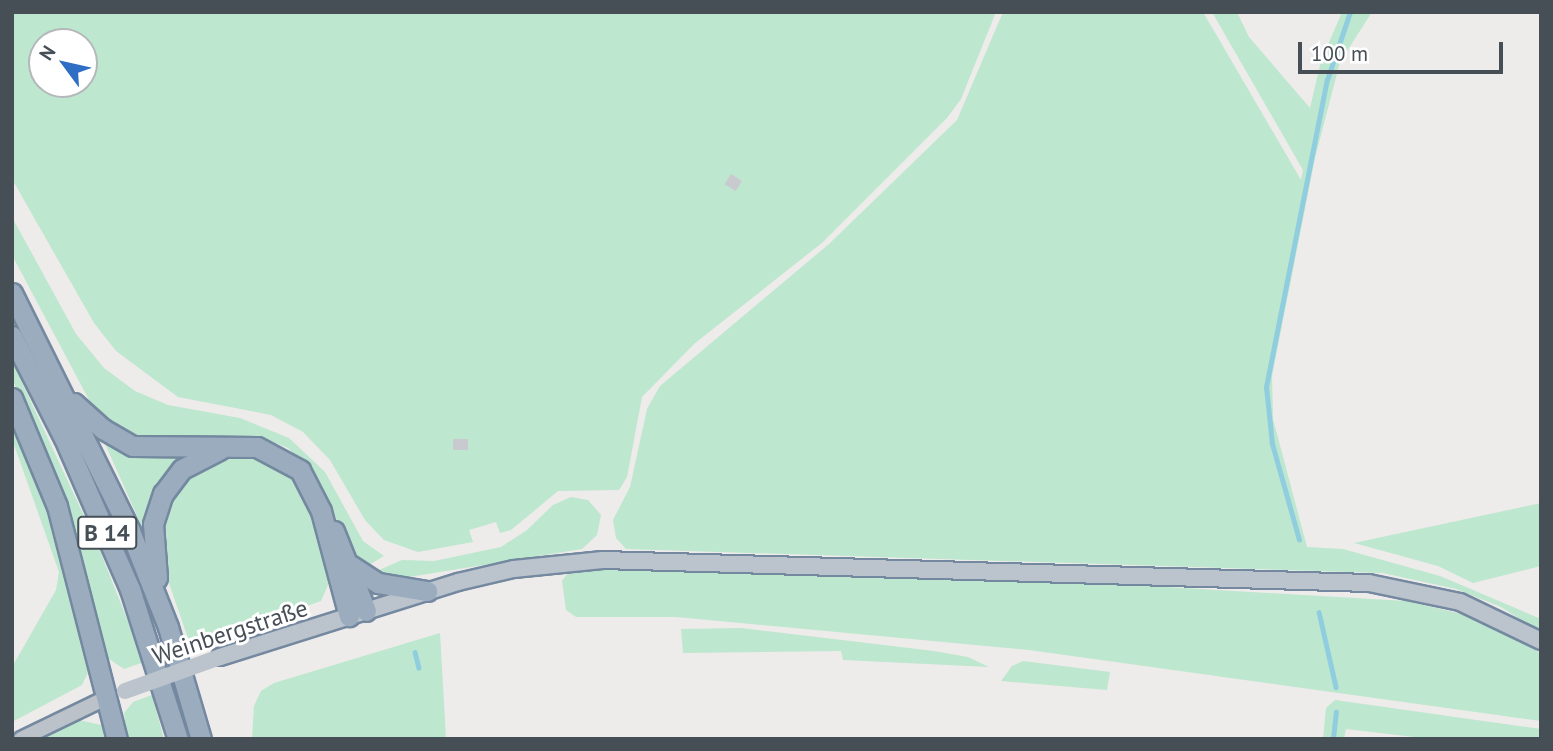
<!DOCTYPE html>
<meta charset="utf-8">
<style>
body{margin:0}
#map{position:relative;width:1553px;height:751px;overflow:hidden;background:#eeebeb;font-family:"PT Sans",sans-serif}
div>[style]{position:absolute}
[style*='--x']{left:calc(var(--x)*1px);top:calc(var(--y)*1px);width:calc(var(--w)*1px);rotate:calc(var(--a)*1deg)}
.green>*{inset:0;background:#bde7ce}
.stream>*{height:4.5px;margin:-2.25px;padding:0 2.25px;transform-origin:2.25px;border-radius:2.25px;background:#90cedf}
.building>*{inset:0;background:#c9cad0;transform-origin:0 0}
.roads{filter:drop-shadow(2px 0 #7489a0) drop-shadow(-2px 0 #7489a0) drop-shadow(0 2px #7489a0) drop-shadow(0 -2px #7489a0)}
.tertiary>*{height:14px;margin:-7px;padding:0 7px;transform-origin:7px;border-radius:7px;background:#bbc2c9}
.secondary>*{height:16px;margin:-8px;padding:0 8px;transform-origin:8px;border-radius:8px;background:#bbc3cd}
.trunk>*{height:19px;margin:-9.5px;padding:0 9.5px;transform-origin:9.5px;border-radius:9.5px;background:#9bacbe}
.secondary-bridge>*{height:16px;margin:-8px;padding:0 8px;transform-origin:8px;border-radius:8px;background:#bbc3cd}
span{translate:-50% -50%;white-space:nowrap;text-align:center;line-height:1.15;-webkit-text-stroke:6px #fff;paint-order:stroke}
.shield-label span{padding:2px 5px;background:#fff;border:2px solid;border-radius:5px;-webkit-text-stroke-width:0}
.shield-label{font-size:23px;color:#464e56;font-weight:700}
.street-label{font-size:24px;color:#464e56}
.frame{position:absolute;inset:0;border:14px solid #464e56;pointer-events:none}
.north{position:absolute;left:28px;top:28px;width:70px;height:70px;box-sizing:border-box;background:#fff;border:2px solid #b5b8bb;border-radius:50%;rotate:303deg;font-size:19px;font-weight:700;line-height:28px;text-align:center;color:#464e56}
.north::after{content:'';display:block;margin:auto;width:24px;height:32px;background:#2e6fc5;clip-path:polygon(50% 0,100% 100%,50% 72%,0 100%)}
.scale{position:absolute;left:1298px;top:42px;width:205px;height:32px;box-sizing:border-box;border:4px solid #464e56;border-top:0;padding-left:9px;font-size:21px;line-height:24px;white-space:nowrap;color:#464e56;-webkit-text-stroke:5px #fff;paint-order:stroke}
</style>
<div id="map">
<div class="green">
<div style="clip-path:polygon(evenodd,12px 12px,996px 12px,961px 99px,947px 118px,823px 242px,694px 344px,642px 397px,627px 477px,619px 490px,558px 491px,511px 530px,500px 533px,496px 522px,469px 530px,473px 542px,418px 552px,384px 540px,365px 520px,330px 460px,303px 432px,271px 415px,178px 397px,116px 351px,94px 323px,12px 179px,12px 12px,42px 42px,84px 42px,84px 84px,42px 84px,42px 42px)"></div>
<div style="clip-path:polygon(1003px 12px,1203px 12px,1301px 180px,1303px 170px,1212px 12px,1237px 12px,1249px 37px,1310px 108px,1321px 61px,1342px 12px,1372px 12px,1340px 62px,1315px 158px,1272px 376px,1273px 419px,1307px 547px,1343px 549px,1440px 576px,1541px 619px,1541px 632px,1501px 607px,1456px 589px,1383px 573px,626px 549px,616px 538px,613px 520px,630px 487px,647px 409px,660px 386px,829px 244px,957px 120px)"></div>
<div style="clip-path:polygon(12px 217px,76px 334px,104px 368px,135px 391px,168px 405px,240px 418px,289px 438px,325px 472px,363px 541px,384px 556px,362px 569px,354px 560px,320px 482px,288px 448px,262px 438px,172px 441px,133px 438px,96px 413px,12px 255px)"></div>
<div style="clip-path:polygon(12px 361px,98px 546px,144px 662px,124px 669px,106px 657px,80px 549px,12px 378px)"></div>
<div style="clip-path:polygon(12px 412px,59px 528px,92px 664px,82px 685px,12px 722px,12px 667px,56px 590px,59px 572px,12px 439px)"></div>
<div style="clip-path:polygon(102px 437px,187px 454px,157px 488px,142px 527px)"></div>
<div style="clip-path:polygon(224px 455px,261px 455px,298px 479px,331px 578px,321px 601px,191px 647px,161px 560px,158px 522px,178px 480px)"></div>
<div style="clip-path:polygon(571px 497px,588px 500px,601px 515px,597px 535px,582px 549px,390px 580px,370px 574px,402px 560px,434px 561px,501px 547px,527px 530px,553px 505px)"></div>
<div style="clip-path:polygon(1541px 503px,1541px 566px,1473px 583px,1438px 566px,1354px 543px)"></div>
<div style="clip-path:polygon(618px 567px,1081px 582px,1406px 601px,1470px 616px,1541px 653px,1541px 721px,1029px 650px,676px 617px,576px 617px,566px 610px,562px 581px,567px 574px)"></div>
<div style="clip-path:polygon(741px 628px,934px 651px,968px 657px,989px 667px,843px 660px,841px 651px,683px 653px,681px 629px)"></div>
<div style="clip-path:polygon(440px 633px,446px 739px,252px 739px,254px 706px,261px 691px,274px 683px)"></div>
<div style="clip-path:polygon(1023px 661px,1110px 672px,1107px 690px,1001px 681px,1012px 666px)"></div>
<div style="clip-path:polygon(152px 695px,164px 739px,127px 739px,124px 713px,133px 702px)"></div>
<div style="clip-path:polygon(1335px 700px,1541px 729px,1541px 739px,1431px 739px,1346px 729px,1344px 739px,1323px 739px,1326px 708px)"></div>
<div style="clip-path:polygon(79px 720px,101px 725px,112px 739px,41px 739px)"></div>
</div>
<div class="stream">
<div style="--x:1299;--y:540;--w:100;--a:-105.7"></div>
<div style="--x:1272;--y:444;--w:57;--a:-96"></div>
<div style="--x:1266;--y:387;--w:313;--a:-78.8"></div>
<div style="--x:1327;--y:80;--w:72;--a:-71.3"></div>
<div style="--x:1319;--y:612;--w:77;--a:77.2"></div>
<div style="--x:415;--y:652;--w:16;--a:76"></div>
<div style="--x:1333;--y:739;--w:27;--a:-84"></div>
</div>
<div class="building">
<div style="left:731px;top:174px;width:13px;height:12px;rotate:32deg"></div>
<div style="left:453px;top:439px;width:15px;height:11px"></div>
</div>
<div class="roads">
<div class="tertiary">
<div style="--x:21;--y:739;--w:94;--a:-25.8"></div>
</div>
<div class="secondary">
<div style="--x:220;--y:657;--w:250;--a:-17.5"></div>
<div style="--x:458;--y:582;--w:57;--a:-13.1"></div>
<div style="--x:514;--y:569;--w:89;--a:-5.8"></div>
<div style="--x:603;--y:560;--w:766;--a:1.72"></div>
<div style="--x:1369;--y:583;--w:93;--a:11.8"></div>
<div style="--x:1460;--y:602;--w:90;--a:25.7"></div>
</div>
<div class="trunk">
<div style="--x:12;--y:293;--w:266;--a:63.6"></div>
<div style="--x:130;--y:531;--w:103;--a:68.4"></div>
<div style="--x:168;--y:627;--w:117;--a:73.6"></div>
<div style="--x:12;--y:336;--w:114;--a:63"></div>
<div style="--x:64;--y:438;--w:165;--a:66.4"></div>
<div style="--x:130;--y:589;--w:157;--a:72.3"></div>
<div style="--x:12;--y:398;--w:117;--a:67.4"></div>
<div style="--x:57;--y:506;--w:241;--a:75.6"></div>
<div style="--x:74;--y:403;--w:39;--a:42"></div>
<div style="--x:103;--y:429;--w:34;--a:30"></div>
<div style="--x:133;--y:446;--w:124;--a:0.5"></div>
<div style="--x:257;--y:447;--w:49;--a:28.1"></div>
<div style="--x:300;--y:470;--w:46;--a:62.9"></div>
<div style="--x:321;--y:511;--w:109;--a:75.1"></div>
<div style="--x:334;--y:531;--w:86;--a:68.2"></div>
<div style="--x:350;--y:565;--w:33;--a:33"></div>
<div style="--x:378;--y:583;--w:50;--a:9.3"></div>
<div style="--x:157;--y:578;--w:54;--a:-94.2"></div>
<div style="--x:153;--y:524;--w:32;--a:-72"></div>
<div style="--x:163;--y:494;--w:31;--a:-53"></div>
<div style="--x:182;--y:469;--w:42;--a:-27.2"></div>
</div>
</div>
<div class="secondary-bridge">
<div style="--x:125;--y:691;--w:101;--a:-19.7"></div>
</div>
<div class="shield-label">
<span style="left:107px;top:533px">B 14</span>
</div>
<div class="street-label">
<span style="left:230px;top:632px;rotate:-18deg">Weinbergstraße</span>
</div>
<div class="frame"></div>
<div class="north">N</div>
<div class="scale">100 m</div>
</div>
